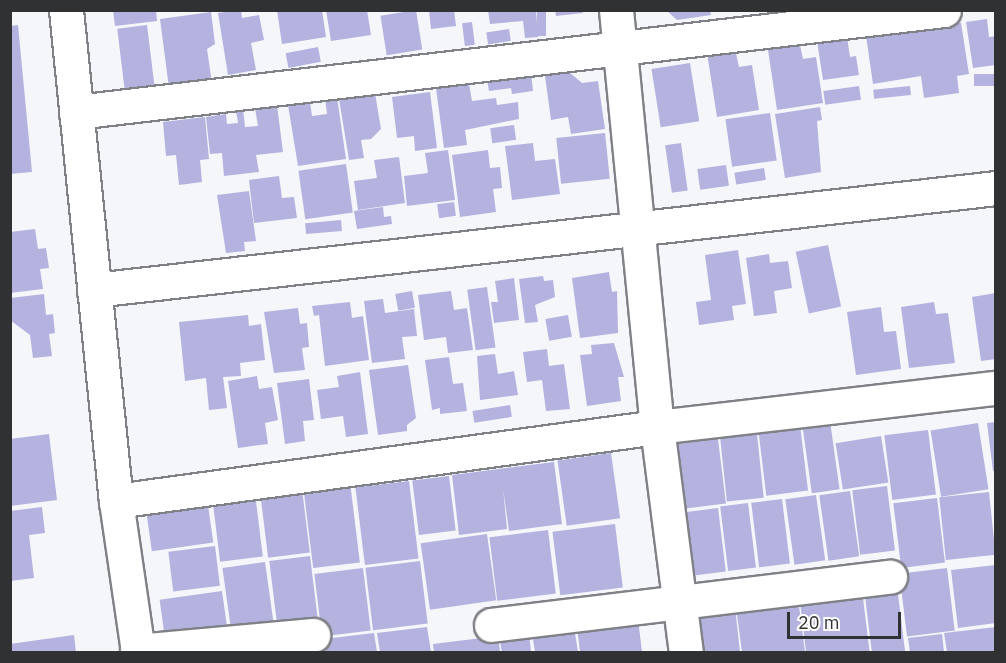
<!DOCTYPE html>
<style>
body{margin:0}
#map{position:relative;width:1006px;height:663px;overflow:hidden;background:#f4f6fa;font-family:"IBM Plex Sans",sans-serif}
div>[style]{position:absolute}
[style*='--x']{left:calc(var(--x)*1px);top:calc(var(--y)*1px);width:calc(var(--w)*1px);rotate:calc(var(--a)*1deg)}
.building>*{inset:0;background:#b4b2df;transform-origin:0 0}
.roads{filter:drop-shadow(2px 0 #808186) drop-shadow(-2px 0 #808186) drop-shadow(0 2px #808186) drop-shadow(0 -2px #808186)}
.minor>*{height:33px;margin:-16.5px;padding:0 16.5px;transform-origin:16.5px;border-radius:16.5px;background:#fff}
span{translate:-50% -50%;white-space:nowrap;text-align:center;line-height:1.15;-webkit-text-stroke:6px #fff;paint-order:stroke}
.frame{position:absolute;inset:0;border:12px solid #303133;pointer-events:none}
.scale{position:absolute;left:787px;top:612px;width:114px;height:27px;box-sizing:border-box;border:3px solid #303133;border-top:0;padding-left:8px;font-size:18px;line-height:21px;white-space:nowrap;color:#303133;-webkit-text-stroke:4px #fff;paint-order:stroke}
</style>
<div id="map">
<div class="building">
<div style="clip-path:polygon(113px 10px,156px 10px,157px 21px,115px 26px)"></div>
<div style="clip-path:polygon(241px 10px,242px 18px,259px 15px,264px 40px,251px 43px,256px 70px,228px 75px,218px 13px)"></div>
<div style="clip-path:polygon(277px 10px,322px 10px,326px 37px,282px 44px)"></div>
<div style="clip-path:polygon(326px 10px,367px 10px,371px 35px,331px 41px)"></div>
<div style="left:416px;top:10px;width:40px;height:36px;rotate:81deg"></div>
<div style="clip-path:polygon(429px 10px,454px 10px,456px 26px,431px 29px)"></div>
<div style="clip-path:polygon(488px 10px,536px 10px,538px 37px,525px 38px,523px 21px,490px 24px)"></div>
<div style="left:537px;top:10px;width:9px;height:26px"></div>
<div style="clip-path:polygon(555px 10px,582px 10px,583px 13px,556px 16px)"></div>
<div style="clip-path:polygon(666px 10px,710px 10px,711px 15px,677px 20px)"></div>
<div style="clip-path:polygon(211px 12px,215px 44px,207px 49px,212px 83px,169px 88px,160px 19px)"></div>
<div style="clip-path:polygon(987px 19px,989px 37px,996px 36px,996px 65px,973px 68px,966px 22px)"></div>
<div style="left:472px;top:22px;width:23px;height:10px;rotate:83deg"></div>
<div style="clip-path:polygon(961px 23px,969px 74px,957px 76px,959px 93px,924px 98px,921px 76px,873px 84px,866px 36px)"></div>
<div style="clip-path:polygon(18px 25px,32px 172px,10px 174px,10px 26px)"></div>
<div style="left:147px;top:25px;width:64px;height:30px;rotate:83deg"></div>
<div style="left:509px;top:29px;width:12px;height:23px;rotate:81deg"></div>
<div style="clip-path:polygon(847px 37px,850px 57px,856px 56px,859px 75px,823px 80px,817px 41px)"></div>
<div style="clip-path:polygon(800px 45px,803px 59px,816px 57px,823px 103px,777px 110px,768px 50px)"></div>
<div style="left:318px;top:47px;width:15px;height:33px;rotate:79deg"></div>
<div style="clip-path:polygon(735px 49px,739px 67px,752px 65px,759px 110px,717px 117px,707px 53px)"></div>
<div style="left:690px;top:63px;width:59px;height:39px;rotate:81deg"></div>
<div style="clip-path:polygon(569px 72px,582px 83px,598px 81px,605px 129px,571px 134px,568px 117px,551px 120px,545px 76px)"></div>
<div style="clip-path:polygon(531px 73px,533px 91px,512px 94px,511px 88px,489px 91px,487px 79px)"></div>
<div style="left:996px;top:74px;width:12px;height:22px;rotate:90deg"></div>
<div style="clip-path:polygon(469px 84px,472px 101px,496px 98px,497px 105px,518px 102px,519px 119px,465px 130px,467px 145px,444px 148px,436px 88px)"></div>
<div style="left:859px;top:86px;width:14px;height:36px;rotate:82deg"></div>
<div style="left:910px;top:86px;width:9px;height:37px;rotate:84deg"></div>
<div style="clip-path:polygon(430px 92px,437px 148px,415px 151px,414px 136px,397px 138px,392px 97px)"></div>
<div style="clip-path:polygon(375px 93px,381px 129px,371px 139px,361px 140px,364px 158px,349px 160px,339px 99px)"></div>
<div style="clip-path:polygon(337px 97px,346px 159px,298px 166px,288px 105px,310px 102px,312px 116px,327px 114px,325px 98px)"></div>
<div style="clip-path:polygon(277px 105px,283px 152px,256px 155px,259px 172px,224px 176px,222px 153px,210px 154px,206px 117px,226px 114px,227px 124px,238px 123px,236px 110px,243px 109px,245px 127px,258px 126px,255px 108px)"></div>
<div style="clip-path:polygon(820px 107px,822px 120px,817px 121px,821px 172px,785px 178px,775px 114px)"></div>
<div style="left:770px;top:113px;width:48px;height:45px;rotate:82deg"></div>
<div style="clip-path:polygon(205px 117px,209px 159px,200px 160px,202px 182px,179px 185px,176px 155px,166px 156px,163px 122px)"></div>
<div style="left:514px;top:125px;width:15px;height:24px;rotate:82deg"></div>
<div style="left:605px;top:133px;width:46px;height:49px;rotate:84deg"></div>
<div style="clip-path:polygon(533px 143px,535px 161px,555px 159px,560px 194px,512px 200px,505px 146px)"></div>
<div style="left:681px;top:143px;width:48px;height:16px;rotate:82deg"></div>
<div style="clip-path:polygon(448px 150px,455px 200px,407px 206px,404px 176px,428px 173px,425px 153px)"></div>
<div style="clip-path:polygon(488px 150px,490px 168px,500px 167px,502px 188px,493px 189px,496px 212px,460px 217px,452px 155px)"></div>
<div style="clip-path:polygon(399px 157px,405px 203px,358px 210px,354px 181px,377px 178px,374px 160px)"></div>
<div style="left:346px;top:164px;width:49px;height:48px;rotate:82deg"></div>
<div style="left:726px;top:165px;width:21px;height:29px;rotate:82deg"></div>
<div style="left:764px;top:168px;width:12px;height:30px;rotate:81deg"></div>
<div style="clip-path:polygon(279px 176px,282px 198px,294px 197px,297px 218px,254px 223px,249px 180px)"></div>
<div style="clip-path:polygon(249px 191px,256px 241px,244px 242px,245px 251px,226px 253px,217px 195px)"></div>
<div style="left:454px;top:202px;width:14px;height:17px;rotate:82deg"></div>
<div style="clip-path:polygon(383px 207px,384px 217px,391px 216px,392px 224px,357px 229px,354px 211px)"></div>
<div style="left:341px;top:220px;width:11px;height:36px;rotate:85deg"></div>
<div style="clip-path:polygon(35px 229px,38px 249px,46px 248px,49px 268px,40px 269px,43px 289px,10px 293px,10px 232px)"></div>
<div style="left:828px;top:245px;width:63px;height:33px;rotate:78deg"></div>
<div style="clip-path:polygon(738px 250px,746px 304px,732px 306px,734px 320px,699px 325px,696px 302px,711px 300px,705px 255px)"></div>
<div style="clip-path:polygon(769px 254px,770px 263px,788px 261px,792px 288px,774px 291px,777px 313px,754px 316px,746px 258px)"></div>
<div style="clip-path:polygon(609px 272px,612px 292px,617px 291px,618px 333px,580px 338px,572px 278px)"></div>
<div style="clip-path:polygon(543px 276px,544px 281px,553px 280px,555px 297px,535px 305px,538px 322px,525px 323px,519px 279px)"></div>
<div style="clip-path:polygon(514px 278px,519px 320px,494px 323px,491px 302px,498px 302px,495px 281px)"></div>
<div style="left:487px;top:287px;width:61px;height:20px;rotate:82deg"></div>
<div style="left:412px;top:291px;width:17px;height:17px;rotate:80deg"></div>
<div style="clip-path:polygon(451px 291px,454px 310px,467px 308px,473px 350px,448px 353px,446px 337px,424px 340px,418px 295px)"></div>
<div style="clip-path:polygon(996px 293px,996px 359px,981px 361px,972px 297px)"></div>
<div style="clip-path:polygon(44px 294px,46px 315px,53px 314px,55px 333px,49px 334px,52px 356px,33px 358px,30px 335px,10px 320px,10px 298px)"></div>
<div style="clip-path:polygon(383px 299px,385px 313px,414px 309px,417px 336px,402px 337px,405px 359px,372px 363px,364px 301px)"></div>
<div style="clip-path:polygon(350px 302px,352px 318px,363px 316px,369px 360px,325px 366px,319px 315px,314px 316px,312px 306px)"></div>
<div style="clip-path:polygon(934px 302px,936px 314px,948px 313px,955px 363px,909px 368px,901px 307px)"></div>
<div style="clip-path:polygon(881px 307px,884px 332px,896px 331px,901px 369px,856px 375px,847px 312px)"></div>
<div style="clip-path:polygon(298px 308px,300px 324px,307px 323px,309px 347px,302px 348px,305px 370px,274px 373px,264px 312px)"></div>
<div style="clip-path:polygon(248px 315px,249px 326px,261px 324px,265px 360px,240px 363px,241px 376px,223px 377px,227px 408px,209px 410px,206px 378px,185px 381px,179px 322px)"></div>
<div style="left:568px;top:315px;width:22px;height:23px;rotate:80deg"></div>
<div style="clip-path:polygon(614px 343px,624px 377px,618px 377px,621px 401px,587px 406px,580px 355px,592px 354px,591px 345px)"></div>
<div style="clip-path:polygon(547px 349px,549px 366px,564px 364px,570px 409px,546px 411px,542px 380px,527px 382px,523px 352px)"></div>
<div style="clip-path:polygon(495px 354px,498px 374px,514px 371px,518px 395px,480px 400px,477px 356px)"></div>
<div style="clip-path:polygon(449px 357px,453px 384px,463px 383px,467px 411px,440px 414px,440px 408px,432px 410px,425px 360px)"></div>
<div style="clip-path:polygon(408px 365px,416px 418px,407px 425px,407px 431px,378px 435px,369px 370px)"></div>
<div style="clip-path:polygon(360px 372px,368px 434px,346px 437px,343px 416px,321px 419px,317px 390px,339px 387px,337px 376px)"></div>
<div style="clip-path:polygon(257px 376px,259px 389px,272px 387px,278px 420px,265px 423px,268px 444px,238px 448px,228px 381px)"></div>
<div style="clip-path:polygon(309px 379px,314px 420px,303px 421px,305px 441px,285px 444px,277px 383px)"></div>
<div style="left:510px;top:405px;width:12px;height:38px;rotate:81deg"></div>
<div style="left:830px;top:421px;width:69px;height:28px;rotate:82deg"></div>
<div style="clip-path:polygon(996px 422px,996px 470px,993px 471px,987px 423px)"></div>
<div style="left:978px;top:423px;width:67px;height:48px;rotate:81deg"></div>
<div style="left:800px;top:425px;width:66px;height:42px;rotate:83deg"></div>
<div style="left:928px;top:430px;width:65px;height:44px;rotate:83deg"></div>
<div style="clip-path:polygon(49px 434px,57px 500px,10px 506px,10px 439px)"></div>
<div style="left:757px;top:434px;width:64px;height:37px;rotate:84deg"></div>
<div style="left:881px;top:436px;width:47px;height:46px;rotate:81deg"></div>
<div style="left:718px;top:439px;width:65px;height:45px;rotate:83deg"></div>
<div style="left:611px;top:453px;width:66px;height:54px;rotate:82deg"></div>
<div style="clip-path:polygon(554px 462px,562px 524px,509px 531px,503px 488px,507px 529px,459px 535px,452px 475px)"></div>
<div style="left:449px;top:476px;width:55px;height:37px;rotate:83deg"></div>
<div style="left:409px;top:481px;width:78px;height:54px;rotate:83deg"></div>
<div style="left:350px;top:482px;width:81px;height:47px;rotate:83deg"></div>
<div style="left:887px;top:486px;width:65px;height:35px;rotate:83deg"></div>
<div style="left:302px;top:489px;width:64px;height:42px;rotate:83deg"></div>
<div style="left:850px;top:491px;width:66px;height:31px;rotate:82deg"></div>
<div style="left:989px;top:492px;width:63px;height:50px;rotate:84deg"></div>
<div style="left:255px;top:493px;width:64px;height:43px;rotate:83deg"></div>
<div style="left:816px;top:495px;width:66px;height:31px;rotate:82deg"></div>
<div style="left:207px;top:498px;width:45px;height:62px;rotate:82deg"></div>
<div style="left:937px;top:498px;width:65px;height:44px;rotate:83deg"></div>
<div style="left:782px;top:499px;width:65px;height:31px;rotate:83deg"></div>
<div style="left:748px;top:503px;width:65px;height:28px;rotate:83deg"></div>
<div style="clip-path:polygon(42px 507px,45px 533px,29px 535px,34px 578px,10px 581px,10px 511px)"></div>
<div style="left:718px;top:508px;width:64px;height:36px;rotate:83deg"></div>
<div style="left:615px;top:524px;width:64px;height:63px;rotate:83deg"></div>
<div style="left:548px;top:530px;width:64px;height:59px;rotate:83deg"></div>
<div style="left:487px;top:534px;width:67px;height:67px;rotate:82deg"></div>
<div style="left:215px;top:546px;width:40px;height:47px;rotate:83deg"></div>
<div style="left:310px;top:556px;width:64px;height:41px;rotate:83deg"></div>
<div style="left:420px;top:561px;width:63px;height:55px;rotate:83deg"></div>
<div style="left:265px;top:562px;width:61px;height:43px;rotate:82deg"></div>
<div style="clip-path:polygon(996px 565px,996px 623px,958px 628px,951px 570px)"></div>
<div style="left:363px;top:568px;width:63px;height:49px;rotate:83deg"></div>
<div style="left:947px;top:568px;width:63px;height:48px;rotate:83deg"></div>
<div style="left:897px;top:586px;width:66px;height:33px;rotate:83deg"></div>
<div style="left:862px;top:590px;width:63px;height:63px;rotate:83deg"></div>
<div style="left:222px;top:591px;width:37px;height:63px;rotate:82deg"></div>
<div style="clip-path:polygon(798px 598px,805px 652px,742px 652px,736px 607px)"></div>
<div style="clip-path:polygon(735px 607px,740px 652px,695px 652px,690px 613px)"></div>
<div style="clip-path:polygon(638px 619px,642px 652px,580px 652px,577px 627px)"></div>
<div style="clip-path:polygon(427px 627px,431px 652px,380px 652px,377px 633px)"></div>
<div style="clip-path:polygon(574px 627px,578px 652px,535px 652px,532px 633px)"></div>
<div style="clip-path:polygon(996px 627px,996px 652px,947px 652px,944px 633px)"></div>
<div style="clip-path:polygon(374px 633px,377px 652px,326px 652px,324px 639px)"></div>
<div style="clip-path:polygon(529px 633px,531px 652px,502px 652px,499px 636px)"></div>
<div style="clip-path:polygon(942px 634px,944px 652px,910px 652px,908px 638px)"></div>
<div style="clip-path:polygon(74px 635px,76px 652px,10px 652px,10px 644px)"></div>
<div style="clip-path:polygon(498px 636px,500px 652px,434px 652px,433px 644px)"></div>
</div>
<div class="roads">
<div class="minor">
<div style="--x:66;--y:10;--w:494;--a:84.2"></div>
<div style="--x:116;--y:501;--w:153;--a:81.7"></div>
<div style="--x:616;--y:10;--w:419;--a:84.4"></div>
<div style="--x:657;--y:427;--w:227;--a:82.7"></div>
<div style="--x:76;--y:112;--w:874;--a:-6.7"></div>
<div style="--x:94;--y:290;--w:908;--a:-6.45"></div>
<div style="--x:116;--y:501;--w:546;--a:-7.79"></div>
<div style="--x:657;--y:427;--w:341;--a:-6.6"></div>
<div style="--x:491;--y:625;--w:402;--a:-6.9"></div>
<div style="--x:137;--y:651;--w:177;--a:-5.2"></div>
</div>
</div>
<div class="frame"></div>
<div class="scale">20 m</div>
</div>
